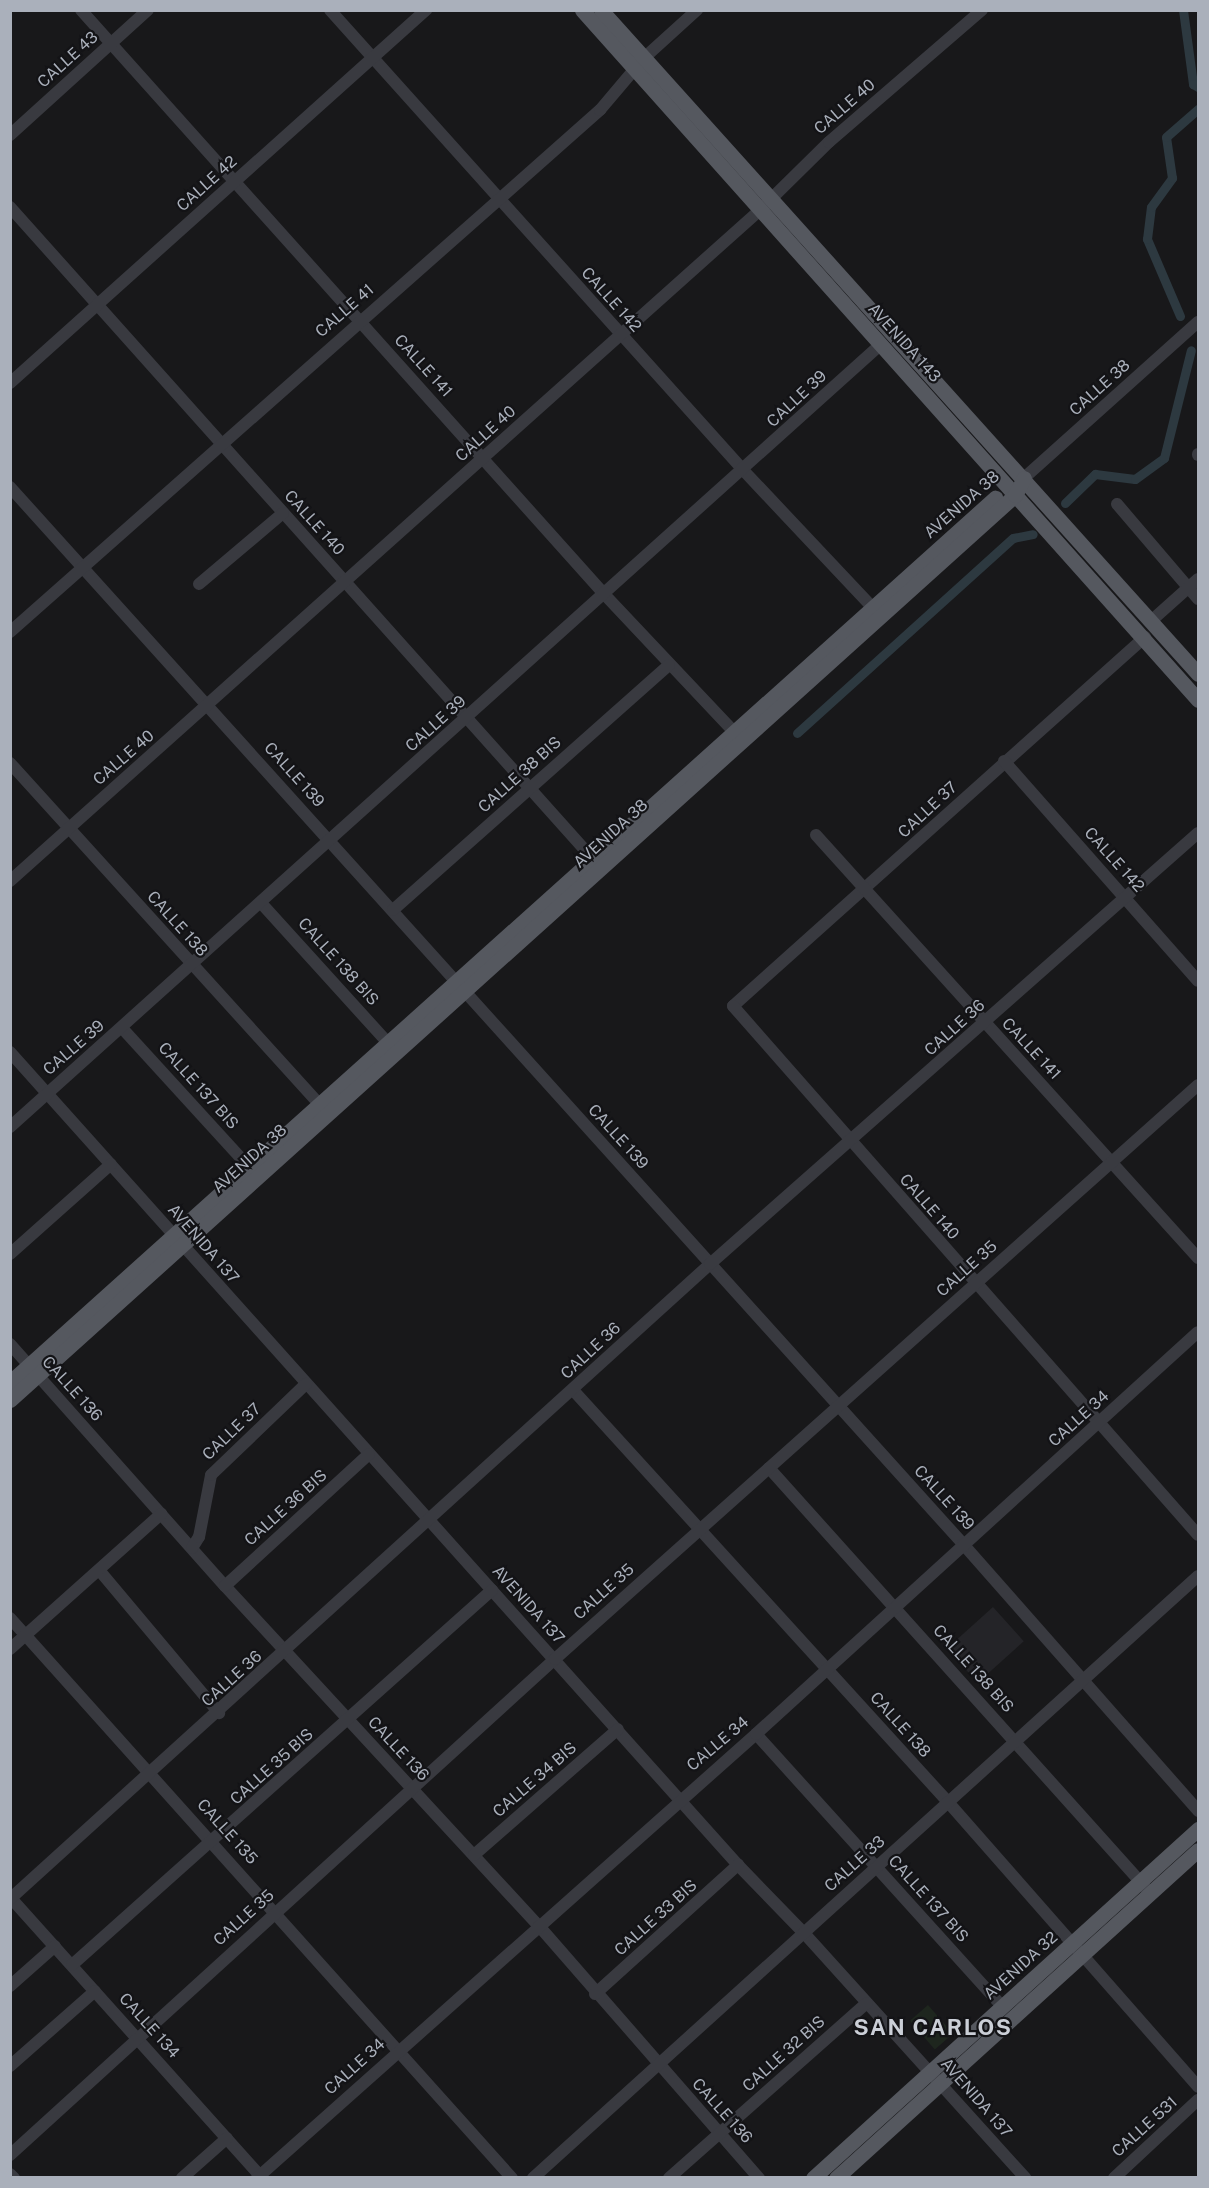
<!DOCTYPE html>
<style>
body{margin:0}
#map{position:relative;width:1209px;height:2188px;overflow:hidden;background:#18181a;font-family:"Public Sans",sans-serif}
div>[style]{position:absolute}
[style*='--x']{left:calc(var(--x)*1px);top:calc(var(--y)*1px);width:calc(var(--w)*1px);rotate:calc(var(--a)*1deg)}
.built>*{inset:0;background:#242428;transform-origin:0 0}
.green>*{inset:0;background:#1e261e;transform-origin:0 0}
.canal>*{height:9px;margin:-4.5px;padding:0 4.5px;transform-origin:4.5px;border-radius:4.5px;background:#2d3940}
.minor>*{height:12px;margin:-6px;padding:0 6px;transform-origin:6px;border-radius:6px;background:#393a40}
.major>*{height:15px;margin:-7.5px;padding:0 7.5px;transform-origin:7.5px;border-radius:7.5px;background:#55585f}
span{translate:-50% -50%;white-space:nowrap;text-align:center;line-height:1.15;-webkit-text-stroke:4.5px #131316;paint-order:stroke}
.street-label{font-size:16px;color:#aab0bb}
.district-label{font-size:22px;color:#cbcfd7;font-weight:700;letter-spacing:1.5px}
.frame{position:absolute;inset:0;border:12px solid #aab0bb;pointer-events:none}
</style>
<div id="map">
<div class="built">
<div style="left:993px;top:1607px;width:46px;height:62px;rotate:48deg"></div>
</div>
<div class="green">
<div style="left:928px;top:2005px;width:38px;height:24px;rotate:49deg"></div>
</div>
<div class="canal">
<div style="--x:1183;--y:10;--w:75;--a:82.3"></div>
<div style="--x:1193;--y:84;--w:6;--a:31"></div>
<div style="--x:1180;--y:316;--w:84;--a:-113.2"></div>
<div style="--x:1147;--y:239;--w:32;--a:-83"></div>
<div style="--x:1151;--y:207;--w:36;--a:-54"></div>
<div style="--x:1172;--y:178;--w:41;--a:-98.3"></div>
<div style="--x:1166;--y:137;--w:43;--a:-41.2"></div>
<div style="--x:1065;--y:503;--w:42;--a:-44"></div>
<div style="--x:1095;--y:474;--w:40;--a:7.1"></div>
<div style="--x:1135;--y:479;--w:36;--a:-36"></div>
<div style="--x:1164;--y:458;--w:111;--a:-76"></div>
<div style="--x:797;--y:733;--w:291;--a:-42.1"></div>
<div style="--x:1013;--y:538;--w:20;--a:-11"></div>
</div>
<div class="minor">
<div style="--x:81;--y:10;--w:785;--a:48.15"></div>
<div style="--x:605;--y:595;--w:195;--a:46.7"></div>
<div style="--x:330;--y:10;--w:620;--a:48.07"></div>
<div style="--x:744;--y:471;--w:188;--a:46.7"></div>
<div style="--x:10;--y:135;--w:186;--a:-42.2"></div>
<div style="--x:10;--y:207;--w:875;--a:48.2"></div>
<div style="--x:10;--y:383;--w:559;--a:-41.88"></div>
<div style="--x:1198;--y:454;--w:1;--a:90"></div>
<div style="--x:1024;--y:478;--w:234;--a:-41.9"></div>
<div style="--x:10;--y:487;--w:1423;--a:47.96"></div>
<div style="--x:963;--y:1544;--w:356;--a:48.6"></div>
<div style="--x:1117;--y:504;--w:125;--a:49.5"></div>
<div style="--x:199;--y:584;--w:110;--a:-40.2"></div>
<div style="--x:1151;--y:621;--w:63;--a:-41.8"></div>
<div style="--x:10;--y:632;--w:788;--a:-41.5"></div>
<div style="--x:600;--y:110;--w:68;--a:-49.8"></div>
<div style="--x:644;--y:58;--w:72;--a:-42.2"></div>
<div style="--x:1145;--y:637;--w:553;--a:138.15"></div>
<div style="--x:733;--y:1006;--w:704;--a:48.68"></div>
<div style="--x:1004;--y:761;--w:293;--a:48.6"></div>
<div style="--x:10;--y:763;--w:462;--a:47.8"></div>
<div style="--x:816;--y:835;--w:570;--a:47.92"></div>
<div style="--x:10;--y:881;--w:1008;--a:-41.82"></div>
<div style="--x:761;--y:209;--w:95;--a:-44.6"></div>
<div style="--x:829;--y:142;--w:202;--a:-40.8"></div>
<div style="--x:262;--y:904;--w:188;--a:47.8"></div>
<div style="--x:393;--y:910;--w:369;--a:-41.6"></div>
<div style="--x:122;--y:1028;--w:190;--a:47.6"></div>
<div style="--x:10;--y:1052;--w:1091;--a:48.16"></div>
<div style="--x:738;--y:1865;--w:95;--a:45.9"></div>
<div style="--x:804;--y:1933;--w:330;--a:47.9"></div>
<div style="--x:10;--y:1127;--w:1171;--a:-41.95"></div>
<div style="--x:10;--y:1254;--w:135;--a:-41.7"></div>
<div style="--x:10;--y:1344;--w:324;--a:48.4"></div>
<div style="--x:225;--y:1586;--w:463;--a:47.3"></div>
<div style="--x:539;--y:1926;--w:335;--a:48.9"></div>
<div style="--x:573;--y:1390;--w:557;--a:47.69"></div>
<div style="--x:948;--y:1802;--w:379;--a:48.7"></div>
<div style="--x:769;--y:1468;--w:564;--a:48.09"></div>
<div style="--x:192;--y:1548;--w:13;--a:-58"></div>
<div style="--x:199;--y:1537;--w:63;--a:-79"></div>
<div style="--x:211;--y:1475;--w:132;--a:-43.8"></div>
<div style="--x:99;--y:1570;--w:187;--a:50"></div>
<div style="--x:225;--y:1586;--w:195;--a:-42.5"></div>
<div style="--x:10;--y:1618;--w:752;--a:48.13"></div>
<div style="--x:10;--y:1649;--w:203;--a:-41.8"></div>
<div style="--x:756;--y:1734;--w:368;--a:47.9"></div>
<div style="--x:474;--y:1855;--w:191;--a:-41.2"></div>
<div style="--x:10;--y:1897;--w:377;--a:48.1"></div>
<div style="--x:10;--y:1899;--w:945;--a:-42.21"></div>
<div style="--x:710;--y:1264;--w:651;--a:-41.45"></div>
<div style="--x:72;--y:1965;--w:563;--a:-41.76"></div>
<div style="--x:10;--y:1986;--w:60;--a:-41.6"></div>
<div style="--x:595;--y:1994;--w:193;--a:-42.1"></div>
<div style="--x:10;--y:2066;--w:113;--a:-41.4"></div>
<div style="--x:10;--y:2155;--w:737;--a:-42.31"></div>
<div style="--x:555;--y:1659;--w:862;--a:-41.75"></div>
<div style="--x:10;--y:2174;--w:6;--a:45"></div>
<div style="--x:182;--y:2178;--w:60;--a:-41.6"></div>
<div style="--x:257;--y:2178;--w:668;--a:-41.66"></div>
<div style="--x:756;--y:1734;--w:597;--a:-42.29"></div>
<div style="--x:533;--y:2178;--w:897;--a:-42.15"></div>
<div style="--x:669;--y:2178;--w:264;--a:-41.5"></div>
<div style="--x:1114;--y:2178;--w:115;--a:-42.9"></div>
</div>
<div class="major">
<div style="--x:582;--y:10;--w:925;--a:48.24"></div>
<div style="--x:601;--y:10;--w:893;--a:48.04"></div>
<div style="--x:10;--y:1382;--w:1324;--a:-41.91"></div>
<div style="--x:10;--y:1400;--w:1352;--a:-42"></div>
<div style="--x:1015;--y:495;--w:19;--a:-62"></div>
<div style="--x:813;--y:2178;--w:520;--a:-42.19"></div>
<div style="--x:836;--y:2178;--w:488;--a:-42.2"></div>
</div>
<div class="street-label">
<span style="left:68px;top:60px;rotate:-42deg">CALLE 43</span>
<span style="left:845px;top:107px;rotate:-41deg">CALLE 40</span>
<span style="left:207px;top:184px;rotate:-42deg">CALLE 42</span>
<span style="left:611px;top:300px;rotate:48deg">CALLE 142</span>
<span style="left:345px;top:311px;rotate:-41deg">CALLE 41</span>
<span style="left:904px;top:343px;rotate:48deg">AVENIDA 143</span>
<span style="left:423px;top:366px;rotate:48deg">CALLE 141</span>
<span style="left:1100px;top:388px;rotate:-42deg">CALLE 38</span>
<span style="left:797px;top:399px;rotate:-43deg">CALLE 39</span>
<span style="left:486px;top:434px;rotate:-42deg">CALLE 40</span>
<span style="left:962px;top:505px;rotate:-41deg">AVENIDA 38</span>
<span style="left:314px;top:523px;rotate:48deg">CALLE 140</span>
<span style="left:436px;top:724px;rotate:-42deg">CALLE 39</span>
<span style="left:124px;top:758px;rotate:-41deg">CALLE 40</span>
<span style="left:294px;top:775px;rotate:48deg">CALLE 139</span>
<span style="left:520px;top:775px;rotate:-42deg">CALLE 38 BIS</span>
<span style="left:928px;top:810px;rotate:-43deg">CALLE 37</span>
<span style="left:611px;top:834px;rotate:-42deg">AVENIDA 38</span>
<span style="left:1114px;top:860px;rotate:48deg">CALLE 142</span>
<span style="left:177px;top:924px;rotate:48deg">CALLE 138</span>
<span style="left:338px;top:962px;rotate:48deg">CALLE 138 BIS</span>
<span style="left:955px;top:1028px;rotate:-42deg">CALLE 36</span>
<span style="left:74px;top:1048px;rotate:-41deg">CALLE 39</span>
<span style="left:1031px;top:1049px;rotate:47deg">CALLE 141</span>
<span style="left:198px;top:1086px;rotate:48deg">CALLE 137 BIS</span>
<span style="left:618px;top:1137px;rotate:48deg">CALLE 139</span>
<span style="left:250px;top:1159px;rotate:-42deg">AVENIDA 38</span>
<span style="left:929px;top:1207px;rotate:49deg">CALLE 140</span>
<span style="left:203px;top:1244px;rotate:49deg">AVENIDA 137</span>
<span style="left:967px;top:1269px;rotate:-42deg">CALLE 35</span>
<span style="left:591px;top:1351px;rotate:-43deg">CALLE 36</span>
<span style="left:72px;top:1389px;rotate:48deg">CALLE 136</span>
<span style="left:1079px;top:1419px;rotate:-42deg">CALLE 34</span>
<span style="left:232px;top:1432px;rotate:-44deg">CALLE 37</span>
<span style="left:944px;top:1498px;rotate:48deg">CALLE 139</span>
<span style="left:286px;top:1508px;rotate:-42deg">CALLE 36 BIS</span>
<span style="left:604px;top:1592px;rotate:-42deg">CALLE 35</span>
<span style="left:528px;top:1605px;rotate:48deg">AVENIDA 137</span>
<span style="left:973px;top:1669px;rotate:48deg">CALLE 138 BIS</span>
<span style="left:232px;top:1679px;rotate:-42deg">CALLE 36</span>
<span style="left:900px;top:1725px;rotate:48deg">CALLE 138</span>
<span style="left:718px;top:1744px;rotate:-40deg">CALLE 34</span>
<span style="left:398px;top:1749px;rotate:47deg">CALLE 136</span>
<span style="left:272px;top:1767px;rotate:-42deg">CALLE 35 BIS</span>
<span style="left:535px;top:1780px;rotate:-41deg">CALLE 34 BIS</span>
<span style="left:227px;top:1832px;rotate:48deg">CALLE 135</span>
<span style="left:855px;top:1864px;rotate:-42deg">CALLE 33</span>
<span style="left:928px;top:1899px;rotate:48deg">CALLE 137 BIS</span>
<span style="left:244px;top:1918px;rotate:-42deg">CALLE 35</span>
<span style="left:656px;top:1918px;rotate:-42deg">CALLE 33 BIS</span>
<span style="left:1021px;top:1966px;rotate:-42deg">AVENIDA 32</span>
<span style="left:149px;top:2026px;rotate:48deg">CALLE 134</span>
<span style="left:784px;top:2054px;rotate:-42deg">CALLE 32 BIS</span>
<span style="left:355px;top:2067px;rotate:-42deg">CALLE 34</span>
<span style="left:976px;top:2098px;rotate:49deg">AVENIDA 137</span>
<span style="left:722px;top:2111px;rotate:48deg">CALLE 136</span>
<span style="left:1145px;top:2127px;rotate:-42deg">CALLE 531</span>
</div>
<div class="district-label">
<span style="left:933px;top:2028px">SAN CARLOS</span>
</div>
<div class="frame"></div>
</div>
